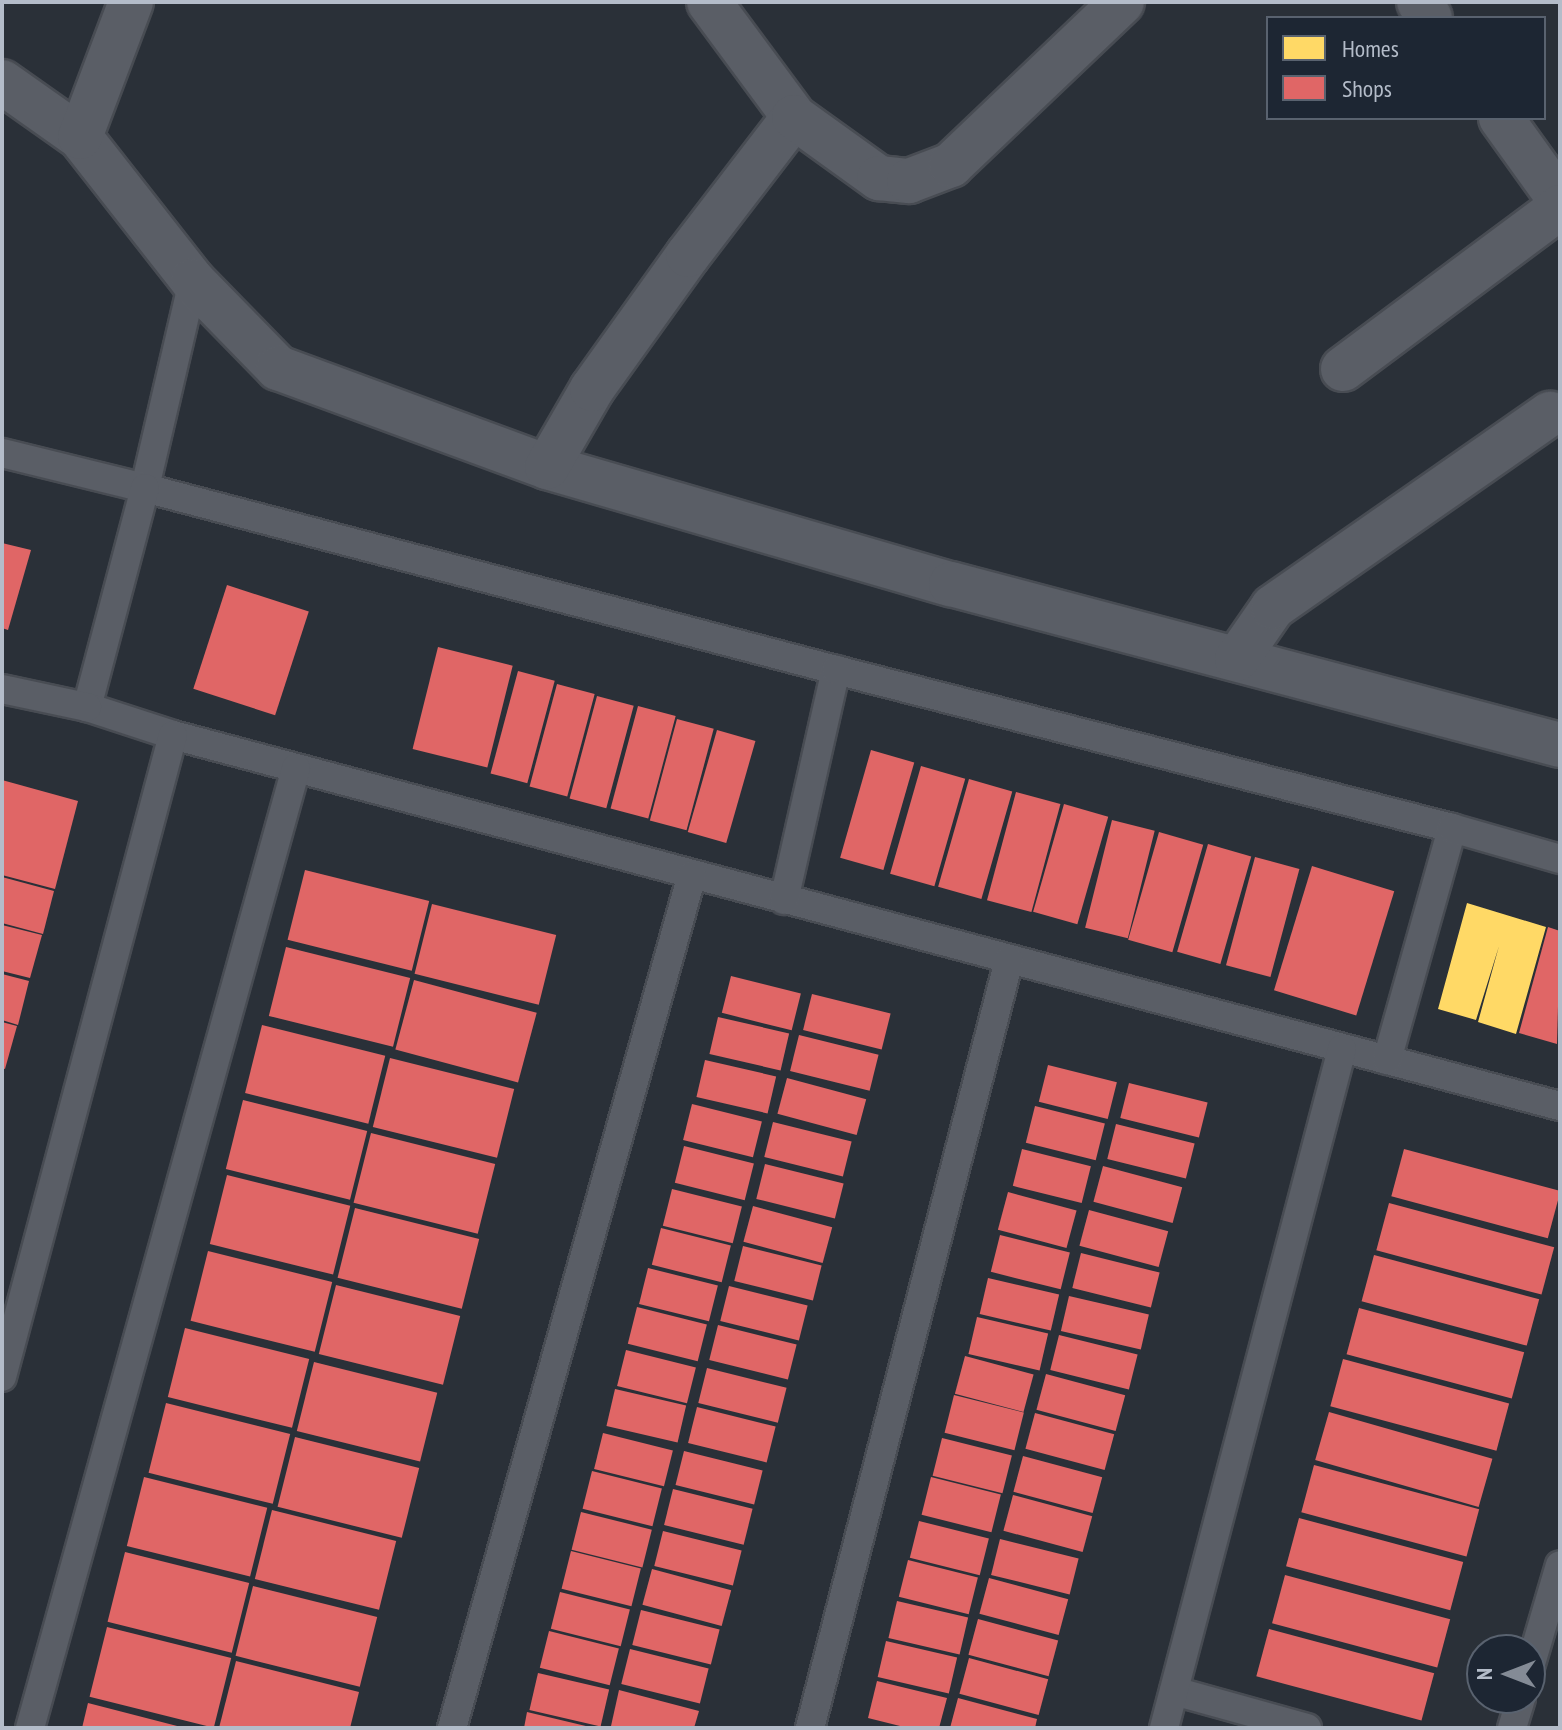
<!DOCTYPE html>
<style>
body{margin:0}
#map{position:relative;width:1562px;height:1730px;overflow:hidden;background:#2a3038;font-family:"PT Sans Narrow",sans-serif}
div>[style]{position:absolute}
[style*='--x']{left:calc(var(--x)*1px);top:calc(var(--y)*1px);width:calc(var(--w)*1px);rotate:calc(var(--a)*1deg)}
.homes>*{inset:0;background:#ffd966}
.shops>*{inset:0;background:#e06666;transform-origin:0 0}
.roads{filter:drop-shadow(2px 0 #484c53) drop-shadow(-2px 0 #484c53) drop-shadow(0 2px #484c53) drop-shadow(0 -2px #484c53)}
.service>*{height:28px;margin:-14px;padding:0 14px;transform-origin:14px;border-radius:14px;background:#5a5e66}
.minor>*{height:44px;margin:-22px;padding:0 22px;transform-origin:22px;border-radius:22px;background:#5a5e66}
span{translate:-50% -50%;white-space:nowrap;text-align:center;line-height:1.15;-webkit-text-stroke:8px #1d2633;paint-order:stroke}
.frame{position:absolute;inset:0;border:4px solid #b4bcc9;pointer-events:none}
.legend{position:absolute;left:1266px;top:16px;width:280px;height:104px;box-sizing:border-box;background:#1d2633;border:2px solid #59626f;margin:0;padding:10px 14px;list-style:none;font-size:24px;color:#b4bcc9}
.legend li{display:flex;align-items:center;gap:16px;height:40px}
.legend b{width:40px;border:2px solid #59626f}
.north{position:absolute;left:1466px;top:1634px;width:80px;height:80px;box-sizing:border-box;background:#1d2633;border:2px solid #59626f;border-radius:50%;rotate:270deg;font-size:22px;font-weight:700;line-height:32px;text-align:center;color:#b4bcc9}
.north::after{content:'';display:block;margin:auto;width:28px;height:36px;background:#848b96;clip-path:polygon(50% 0,100% 100%,50% 72%,0 100%)}
</style>
<div id="map">
<div class="homes">
<div style="clip-path:polygon(1467px 903px,1546px 927px,1516px 1034px,1478px 1022px,1499px 946px,1476px 1020px,1438px 1009px)"></div>
</div>
<div class="shops">
<div style="clip-path:polygon(2px 543px,31px 550px,8px 630px,2px 628px)"></div>
<div style="left:227px;top:585px;width:86px;height:109px;rotate:18deg"></div>
<div style="left:438px;top:647px;width:77px;height:105px;rotate:14deg"></div>
<div style="left:518px;top:671px;width:38px;height:106px;rotate:15deg"></div>
<div style="left:557px;top:684px;width:39px;height:106px;rotate:15deg"></div>
<div style="left:597px;top:696px;width:38px;height:106px;rotate:15deg"></div>
<div style="left:638px;top:706px;width:39px;height:106px;rotate:15deg"></div>
<div style="left:677px;top:719px;width:38px;height:105px;rotate:15deg"></div>
<div style="left:717px;top:730px;width:40px;height:106px;rotate:16deg"></div>
<div style="left:871px;top:750px;width:45px;height:112px;rotate:16deg"></div>
<div style="left:921px;top:766px;width:46px;height:112px;rotate:16deg"></div>
<div style="left:969px;top:779px;width:45px;height:112px;rotate:16deg"></div>
<div style="clip-path:polygon(2px 780px,78px 801px,55px 889px,2px 875px)"></div>
<div style="left:1016px;top:792px;width:46px;height:112px;rotate:15deg"></div>
<div style="left:1064px;top:804px;width:46px;height:112px;rotate:16deg"></div>
<div style="left:1112px;top:820px;width:44px;height:111px;rotate:14deg"></div>
<div style="left:1159px;top:832px;width:46px;height:112px;rotate:16deg"></div>
<div style="left:1208px;top:844px;width:45px;height:112px;rotate:16deg"></div>
<div style="left:1255px;top:857px;width:46px;height:112px;rotate:15deg"></div>
<div style="left:1312px;top:866px;width:86px;height:130px;rotate:17deg"></div>
<div style="left:305px;top:870px;width:128px;height:72px;rotate:14deg"></div>
<div style="clip-path:polygon(2px 877px,54px 891px,43px 934px,2px 923px)"></div>
<div style="left:432px;top:904px;width:128px;height:72px;rotate:14deg"></div>
<div style="clip-path:polygon(2px 925px,42px 935px,30px 978px,2px 971px)"></div>
<div style="clip-path:polygon(1548px 927px,1560px 931px,1557px 1044px,1519px 1033px)"></div>
<div style="left:286px;top:947px;width:128px;height:71px;rotate:14deg"></div>
<div style="clip-path:polygon(2px 974px,29px 981px,18px 1025px,2px 1020px)"></div>
<div style="left:731px;top:976px;width:72px;height:38px;rotate:14deg"></div>
<div style="left:414px;top:980px;width:127px;height:72px;rotate:15deg"></div>
<div style="left:812px;top:994px;width:81px;height:37px;rotate:14deg"></div>
<div style="left:718px;top:1017px;width:73px;height:38px;rotate:13deg"></div>
<div style="clip-path:polygon(2px 1022px,17px 1026px,5px 1069px,2px 1068px)"></div>
<div style="left:262px;top:1025px;width:127px;height:70px;rotate:14deg"></div>
<div style="left:799px;top:1035px;width:82px;height:37px;rotate:14deg"></div>
<div style="left:390px;top:1058px;width:128px;height:71px;rotate:14deg"></div>
<div style="left:705px;top:1060px;width:73px;height:38px;rotate:13deg"></div>
<div style="left:1048px;top:1065px;width:71px;height:38px;rotate:14deg"></div>
<div style="left:787px;top:1078px;width:82px;height:37px;rotate:15deg"></div>
<div style="left:1129px;top:1083px;width:81px;height:36px;rotate:14deg"></div>
<div style="left:243px;top:1100px;width:128px;height:71px;rotate:14deg"></div>
<div style="left:692px;top:1104px;width:72px;height:37px;rotate:14deg"></div>
<div style="left:1035px;top:1106px;width:72px;height:38px;rotate:14deg"></div>
<div style="left:773px;top:1122px;width:81px;height:36px;rotate:14deg"></div>
<div style="left:1116px;top:1124px;width:81px;height:36px;rotate:14deg"></div>
<div style="left:371px;top:1133px;width:128px;height:72px;rotate:14deg"></div>
<div style="left:684px;top:1146px;width:72px;height:38px;rotate:14deg"></div>
<div style="left:1022px;top:1149px;width:71px;height:38px;rotate:14deg"></div>
<div style="left:1404px;top:1149px;width:162px;height:49px;rotate:15deg"></div>
<div style="left:765px;top:1164px;width:81px;height:36px;rotate:14deg"></div>
<div style="left:1103px;top:1166px;width:82px;height:37px;rotate:15deg"></div>
<div style="left:227px;top:1175px;width:127px;height:71px;rotate:14deg"></div>
<div style="left:672px;top:1189px;width:72px;height:38px;rotate:14deg"></div>
<div style="left:1008px;top:1192px;width:71px;height:39px;rotate:15deg"></div>
<div style="left:1389px;top:1203px;width:171px;height:49px;rotate:15deg"></div>
<div style="left:753px;top:1206px;width:82px;height:37px;rotate:15deg"></div>
<div style="left:355px;top:1208px;width:128px;height:72px;rotate:14deg"></div>
<div style="left:1089px;top:1210px;width:82px;height:37px;rotate:15deg"></div>
<div style="left:661px;top:1228px;width:72px;height:38px;rotate:14deg"></div>
<div style="left:1000px;top:1235px;width:72px;height:38px;rotate:14deg"></div>
<div style="left:743px;top:1246px;width:81px;height:36px;rotate:14deg"></div>
<div style="left:208px;top:1251px;width:128px;height:72px;rotate:14deg"></div>
<div style="left:1081px;top:1253px;width:81px;height:36px;rotate:14deg"></div>
<div style="left:1374px;top:1255px;width:171px;height:48px;rotate:15deg"></div>
<div style="left:648px;top:1268px;width:72px;height:37px;rotate:14deg"></div>
<div style="left:988px;top:1278px;width:73px;height:37px;rotate:13deg"></div>
<div style="left:336px;top:1285px;width:128px;height:71px;rotate:14deg"></div>
<div style="left:729px;top:1286px;width:81px;height:36px;rotate:14deg"></div>
<div style="left:1069px;top:1296px;width:82px;height:36px;rotate:13deg"></div>
<div style="left:637px;top:1307px;width:72px;height:38px;rotate:14deg"></div>
<div style="left:1359px;top:1308px;width:171px;height:48px;rotate:15deg"></div>
<div style="left:977px;top:1317px;width:73px;height:38px;rotate:13deg"></div>
<div style="left:718px;top:1325px;width:81px;height:36px;rotate:14deg"></div>
<div style="left:185px;top:1328px;width:128px;height:71px;rotate:14deg"></div>
<div style="left:1059px;top:1335px;width:81px;height:36px;rotate:14deg"></div>
<div style="left:626px;top:1350px;width:72px;height:37px;rotate:14deg"></div>
<div style="left:965px;top:1356px;width:71px;height:39px;rotate:15deg"></div>
<div style="left:1343px;top:1359px;width:172px;height:49px;rotate:15deg"></div>
<div style="left:314px;top:1362px;width:127px;height:71px;rotate:14deg"></div>
<div style="left:707px;top:1368px;width:82px;height:36px;rotate:14deg"></div>
<div style="left:1046px;top:1374px;width:82px;height:37px;rotate:15deg"></div>
<div style="left:615px;top:1389px;width:73px;height:38px;rotate:13deg"></div>
<div style="left:954px;top:1395px;width:72px;height:39px;rotate:14deg"></div>
<div style="left:166px;top:1403px;width:128px;height:72px;rotate:14deg"></div>
<div style="left:697px;top:1407px;width:81px;height:37px;rotate:14deg"></div>
<div style="left:1329px;top:1412px;width:170px;height:50px;rotate:16deg"></div>
<div style="left:1035px;top:1413px;width:82px;height:37px;rotate:15deg"></div>
<div style="left:603px;top:1433px;width:72px;height:37px;rotate:14deg"></div>
<div style="left:295px;top:1437px;width:128px;height:72px;rotate:14deg"></div>
<div style="left:942px;top:1438px;width:72px;height:39px;rotate:14deg"></div>
<div style="left:684px;top:1451px;width:81px;height:35px;rotate:14deg"></div>
<div style="left:1023px;top:1456px;width:82px;height:37px;rotate:15deg"></div>
<div style="left:1314px;top:1465px;width:171px;height:49px;rotate:15deg"></div>
<div style="left:592px;top:1471px;width:72px;height:39px;rotate:14deg"></div>
<div style="left:144px;top:1477px;width:127px;height:71px;rotate:14deg"></div>
<div style="left:931px;top:1477px;width:72px;height:39px;rotate:14deg"></div>
<div style="left:673px;top:1489px;width:82px;height:37px;rotate:14deg"></div>
<div style="left:1013px;top:1495px;width:82px;height:37px;rotate:15deg"></div>
<div style="left:272px;top:1510px;width:128px;height:71px;rotate:14deg"></div>
<div style="left:581px;top:1512px;width:73px;height:39px;rotate:14deg"></div>
<div style="left:1299px;top:1518px;width:170px;height:50px;rotate:15deg"></div>
<div style="left:919px;top:1521px;width:72px;height:38px;rotate:14deg"></div>
<div style="left:663px;top:1531px;width:81px;height:36px;rotate:14deg"></div>
<div style="left:1000px;top:1539px;width:81px;height:37px;rotate:14deg"></div>
<div style="left:571px;top:1551px;width:72px;height:39px;rotate:14deg"></div>
<div style="left:125px;top:1552px;width:128px;height:72px;rotate:14deg"></div>
<div style="left:908px;top:1560px;width:72px;height:38px;rotate:14deg"></div>
<div style="left:652px;top:1569px;width:82px;height:37px;rotate:15deg"></div>
<div style="left:1285px;top:1575px;width:171px;height:50px;rotate:15deg"></div>
<div style="left:989px;top:1578px;width:82px;height:37px;rotate:15deg"></div>
<div style="left:253px;top:1586px;width:128px;height:72px;rotate:14deg"></div>
<div style="left:560px;top:1592px;width:72px;height:38px;rotate:14deg"></div>
<div style="left:897px;top:1601px;width:73px;height:38px;rotate:13deg"></div>
<div style="left:641px;top:1610px;width:81px;height:36px;rotate:14deg"></div>
<div style="left:978px;top:1619px;width:83px;height:37px;rotate:15deg"></div>
<div style="left:107px;top:1627px;width:128px;height:72px;rotate:14deg"></div>
<div style="left:1269px;top:1629px;width:171px;height:49px;rotate:15deg"></div>
<div style="left:549px;top:1631px;width:72px;height:38px;rotate:14deg"></div>
<div style="left:886px;top:1641px;width:73px;height:37px;rotate:13deg"></div>
<div style="left:630px;top:1649px;width:81px;height:36px;rotate:14deg"></div>
<div style="left:969px;top:1658px;width:82px;height:37px;rotate:15deg"></div>
<div style="clip-path:polygon(236px 1661px,359px 1692px,350px 1728px,219px 1728px)"></div>
<div style="left:538px;top:1673px;width:73px;height:38px;rotate:13deg"></div>
<div style="clip-path:polygon(877px 1681px,947px 1698px,939px 1728px,908px 1728px,868px 1718px)"></div>
<div style="clip-path:polygon(619px 1690px,699px 1711px,694px 1728px,611px 1726px)"></div>
<div style="clip-path:polygon(958px 1698px,1037px 1719px,1035px 1728px,950px 1728px)"></div>
<div style="clip-path:polygon(88px 1703px,181px 1727px,181px 1728px,82px 1728px)"></div>
<div style="clip-path:polygon(527px 1712px,590px 1727px,590px 1728px,524px 1728px)"></div>
</div>
<div class="roads">
<div class="service">
<div style="--x:193;--y:281;--w:212;--a:103.1"></div>
<div style="--x:145;--y:488;--w:715;--a:14.76"></div>
<div style="--x:2;--y:453;--w:147;--a:13.8"></div>
<div style="--x:145;--y:488;--w:227;--a:104.8"></div>
<div style="--x:87;--y:707;--w:90;--a:18"></div>
<div style="--x:173;--y:735;--w:1436;--a:14.98"></div>
<div style="--x:2;--y:689;--w:87;--a:12"></div>
<div style="--x:784;--y:900;--w:236;--a:-77.3"></div>
<div style="--x:836;--y:670;--w:636;--a:14.39"></div>
<div style="--x:1387;--y:1060;--w:241;--a:-74.3"></div>
<div style="--x:1452;--y:828;--w:112;--a:16"></div>
<div style="--x:2;--y:1377;--w:664;--a:-75.09"></div>
<div style="--x:1530;--y:1667;--w:106;--a:-73.6"></div>
<div style="--x:1174;--y:1691;--w:138;--a:15.5"></div>
<div style="--x:30;--y:1728;--w:996;--a:-74.51"></div>
<div style="--x:452;--y:1728;--w:886;--a:-74.29"></div>
<div style="--x:810;--y:1728;--w:793;--a:-75.47"></div>
<div style="--x:1164;--y:1728;--w:702;--a:-75.31"></div>
<div style="--x:1512;--y:1728;--w:31;--a:-73"></div>
</div>
<div class="minor">
<div style="--x:709;--y:2;--w:143;--a:53.5"></div>
<div style="--x:1419;--y:2;--w:19;--a:55"></div>
<div style="--x:2;--y:82;--w:95;--a:35.2"></div>
<div style="--x:80;--y:137;--w:183;--a:51.9"></div>
<div style="--x:193;--y:281;--w:122;--a:45.7"></div>
<div style="--x:278;--y:368;--w:287;--a:20.2"></div>
<div style="--x:547;--y:467;--w:421;--a:16.2"></div>
<div style="--x:951;--y:584;--w:630;--a:14.81"></div>
<div style="--x:1501;--y:118;--w:101;--a:54.3"></div>
<div style="--x:80;--y:137;--w:144;--a:-69.3"></div>
<div style="--x:1343;--y:369;--w:271;--a:-36.7"></div>
<div style="--x:547;--y:467;--w:90;--a:-60"></div>
<div style="--x:592;--y:389;--w:165;--a:-54.4"></div>
<div style="--x:688;--y:255;--w:174;--a:-52.5"></div>
<div style="--x:794;--y:117;--w:105;--a:35.7"></div>
<div style="--x:879;--y:178;--w:30;--a:6"></div>
<div style="--x:909;--y:181;--w:45;--a:-20.9"></div>
<div style="--x:951;--y:165;--w:236;--a:-43.6"></div>
<div style="--x:1237;--y:659;--w:63;--a:-55.3"></div>
<div style="--x:1273;--y:607;--w:338;--a:-34.9"></div>
</div>
</div>
<div class="frame"></div>
<ul class="legend">
<li><b style="height:22px;background:#ffd966"></b>Homes</li>
<li><b style="height:22px;background:#e06666"></b>Shops</li>
</ul>
<div class="north">N</div>
</div>
